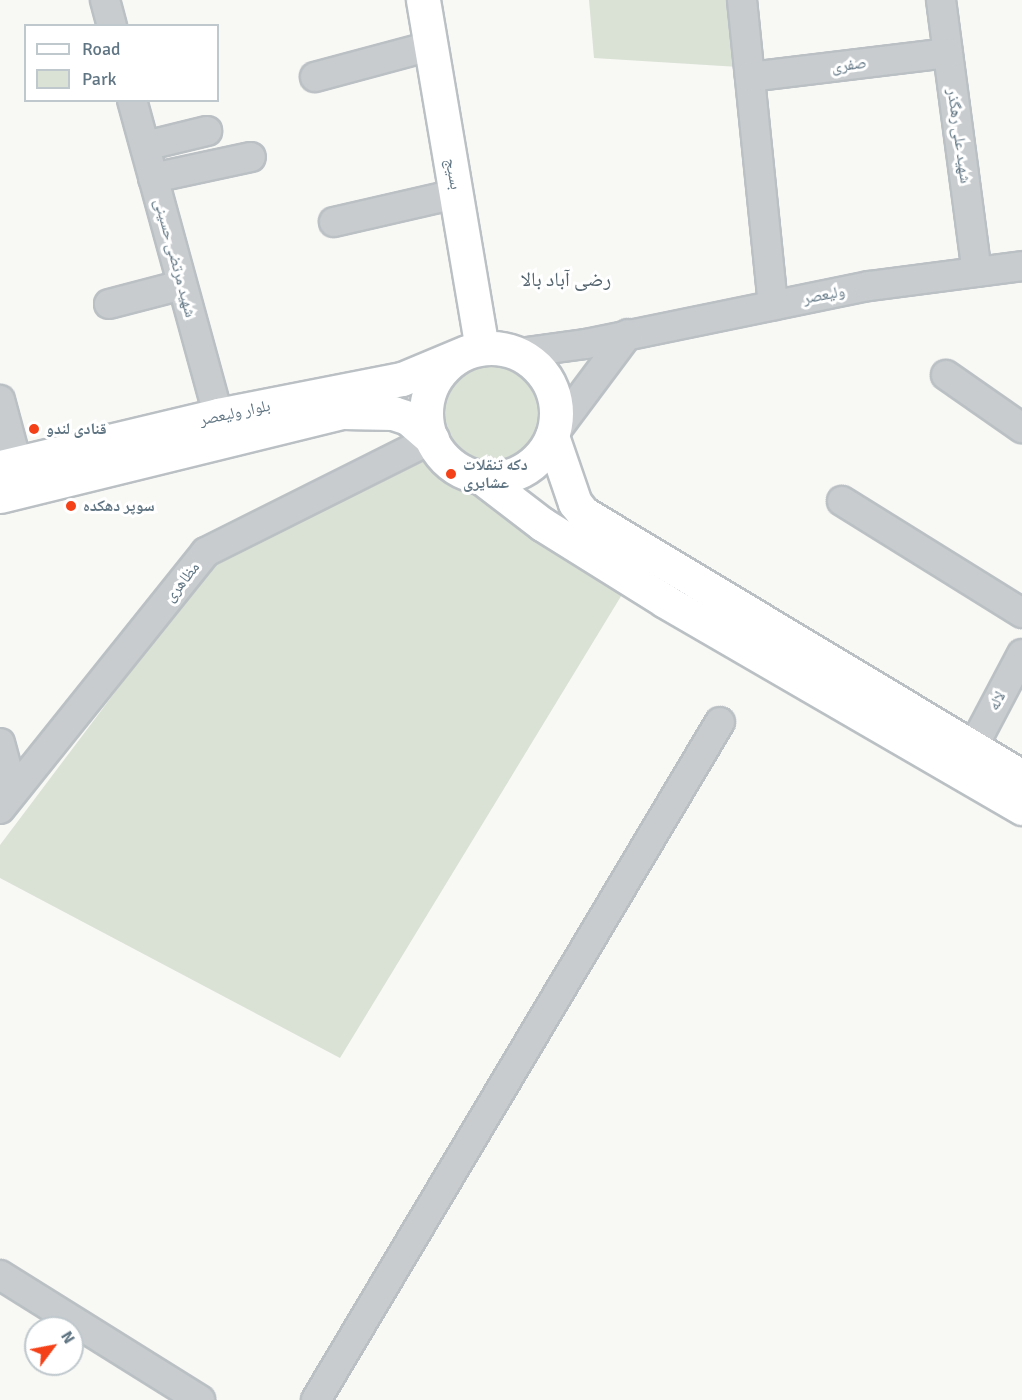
<!DOCTYPE html>
<meta charset="utf-8">
<style>
body{margin:0}
#map{position:relative;width:1022px;height:1400px;overflow:hidden;background:#f8f8f5;font-family:Signika,"Noto Naskh Arabic",sans-serif}
div>[style]{position:absolute}
[style*='--x']{left:calc(var(--x)*1px);top:calc(var(--y)*1px);width:calc(var(--w)*1px);rotate:calc(var(--a)*1deg)}
.green>*{inset:0;background:#dae1d5}
.round{border-radius:50%}
.roads{filter:drop-shadow(2px 0 #bac0c4) drop-shadow(-2px 0 #bac0c4) drop-shadow(0 2px #bac0c4) drop-shadow(0 -2px #bac0c4)}
.street>*{height:28px;margin:-14px;padding:0 14px;transform-origin:14px;border-radius:14px;background:#c8cccf}
.secondary>*{height:33px;margin:-16.5px;padding:0 16.5px;transform-origin:16.5px;border-radius:16.5px;background:#fff}
.secondary>.ring{margin:-16.5px;padding:0;box-sizing:content-box;background:none;border:33px solid #fff;border-radius:50%}
.dots>*{width:16px;height:16px;translate:-50% -50%;box-sizing:border-box;border:3px solid #fff;border-radius:50%}
span{translate:-50% -50%;white-space:nowrap;text-align:center;line-height:1.15;-webkit-text-stroke:6px #fff;paint-order:stroke}
.street-label{font-size:16px;color:#607583}
.poi-label{font-size:16px;color:#607583;font-weight:700}
.left{translate:0 -50%;text-align:left}
.quarter-label{font-size:20px;color:#53636d}
.legend{position:absolute;left:24px;top:24px;width:195px;height:78px;box-sizing:border-box;background:#fff;border:2px solid #bfc8cd;margin:0;padding:8px 10px;list-style:none;font-size:18px;color:#607583}
.legend li{display:flex;align-items:center;gap:12px;height:30px}
.legend b{width:30px;border:2px solid #bfc8cd}
.north{position:absolute;left:24px;top:1316px;width:60px;height:60px;box-sizing:border-box;background:#fff;border:2px solid #bfc8cd;border-radius:50%;rotate:58deg;font-size:16px;font-weight:700;line-height:24px;text-align:center;color:#607583}
.north::after{content:'';display:block;margin:auto;width:21px;height:27px;background:#f54118;clip-path:polygon(50% 0,100% 100%,50% 72%,0 100%)}
</style>
<div id="map">
<div class="green">
<div style="clip-path:polygon(589px 0,732px 0,739px 67px,594px 58px)"></div>
<div class="round" style="left:436px;top:356px;width:110px;height:110px"></div>
<div style="clip-path:polygon(418px 458px,444px 480px,460px 488px,475px 487px,626px 588px,340px 1058px,0 878px,0 845px,207px 570px)"></div>
</div>
<div class="roads">
<div class="street">
<div style="--x:105;--y:0;--w:27;--a:75"></div>
<div style="--x:742;--y:0;--w:307;--a:84.2"></div>
<div style="--x:941;--y:0;--w:274;--a:82.5"></div>
<div style="--x:315;--y:77;--w:120;--a:-15"></div>
<div style="--x:750;--y:77;--w:199;--a:-6.9"></div>
<div style="--x:132;--y:100;--w:327;--a:74.7"></div>
<div style="--x:145;--y:146;--w:64;--a:-13.6"></div>
<div style="--x:153;--y:178;--w:100;--a:-12.1"></div>
<div style="--x:334;--y:222;--w:125;--a:-12.9"></div>
<div style="--x:109;--y:304;--w:75;--a:-14.6"></div>
<div style="--x:519;--y:353;--w:68;--a:-7.7"></div>
<div style="--x:586;--y:344;--w:289;--a:-11.6"></div>
<div style="--x:869;--y:286;--w:154;--a:-7.4"></div>
<div style="--x:946;--y:375;--w:93;--a:34.9"></div>
<div style="--x:0;--y:400;--w:65;--a:74.9"></div>
<div style="--x:552;--y:436;--w:127;--a:-53.3"></div>
<div style="--x:842;--y:501;--w:212;--a:31.9"></div>
<div style="--x:0;--y:743;--w:50;--a:74.8"></div>
<div style="--x:973;--y:747;--w:105;--a:-62.2"></div>
<div style="--x:0;--y:809;--w:329;--a:-51.3"></div>
<div style="--x:206;--y:552;--w:253;--a:-26.6"></div>
<div style="--x:0;--y:1275;--w:236;--a:32"></div>
<div style="--x:316;--y:1400;--w:789;--a:-59.21"></div>
</div>
<div class="secondary">
<div style="--x:423;--y:0;--w:353;--a:80.4"></div>
<div class="ring" style="left:426px;top:348px;width:97px;height:97px"></div>
<div style="--x:552;--y:436;--w:71;--a:71.1"></div>
<div style="--x:575;--y:503;--w:13;--a:51"></div>
<div style="--x:583;--y:513;--w:512;--a:31.02"></div>
<div style="--x:0;--y:467;--w:224;--a:-13.4"></div>
<div style="--x:218;--y:415;--w:187;--a:-11.1"></div>
<div style="--x:402;--y:379;--w:70;--a:-22.6"></div>
<div style="--x:482;--y:478;--w:76;--a:37.5"></div>
<div style="--x:542;--y:524;--w:145;--a:32"></div>
<div style="--x:665;--y:601;--w:413;--a:30.1"></div>
<div style="--x:0;--y:496;--w:353;--a:-13.8"></div>
<div style="--x:343;--y:412;--w:50;--a:1.1"></div>
<div style="--x:393;--y:413;--w:16;--a:18"></div>
<div style="--x:408;--y:418;--w:32;--a:41"></div>
</div>
</div>
<div class="dots">
<div style="left:34px;top:429px;background:#f54118"></div>
<div style="left:451px;top:474px;background:#f54118"></div>
<div style="left:71px;top:506px;background:#f54118"></div>
</div>
<div class="street-label">
<span style="left:849px;top:65px;rotate:-7deg">صفری</span>
<span style="left:959px;top:136px;rotate:82deg">شهید علی رهگذر</span>
<span style="left:453px;top:174px;rotate:80deg">بسیج</span>
<span style="left:175px;top:258px;rotate:75deg">شهید مرتضی حسینی</span>
<span style="left:824px;top:295px;rotate:-11deg">ولیعصر</span>
<span style="left:235px;top:413px;rotate:-12deg">بلوار ولیعصر</span>
<span style="left:182px;top:582px;rotate:-51deg">مظاهری</span>
<span style="left:997px;top:701px;rotate:-62deg">لاله</span>
</div>
<div class="poi-label">
<span class="left" style="left:46px;top:429px">قنادی لندو</span>
<span class="left" style="left:463px;top:474px">دکه تنقلات<br>عشایری</span>
<span class="left" style="left:83px;top:506px">سوپر دهکده</span>
</div>
<div class="quarter-label">
<span style="left:566px;top:279px">رضی آباد بالا</span>
</div>
<ul class="legend">
<li><b style="height:8px;background:#fff"></b>Road</li>
<li><b style="height:16px;background:#dae1d5"></b>Park</li>
</ul>
<div class="north">N</div>
</div>
